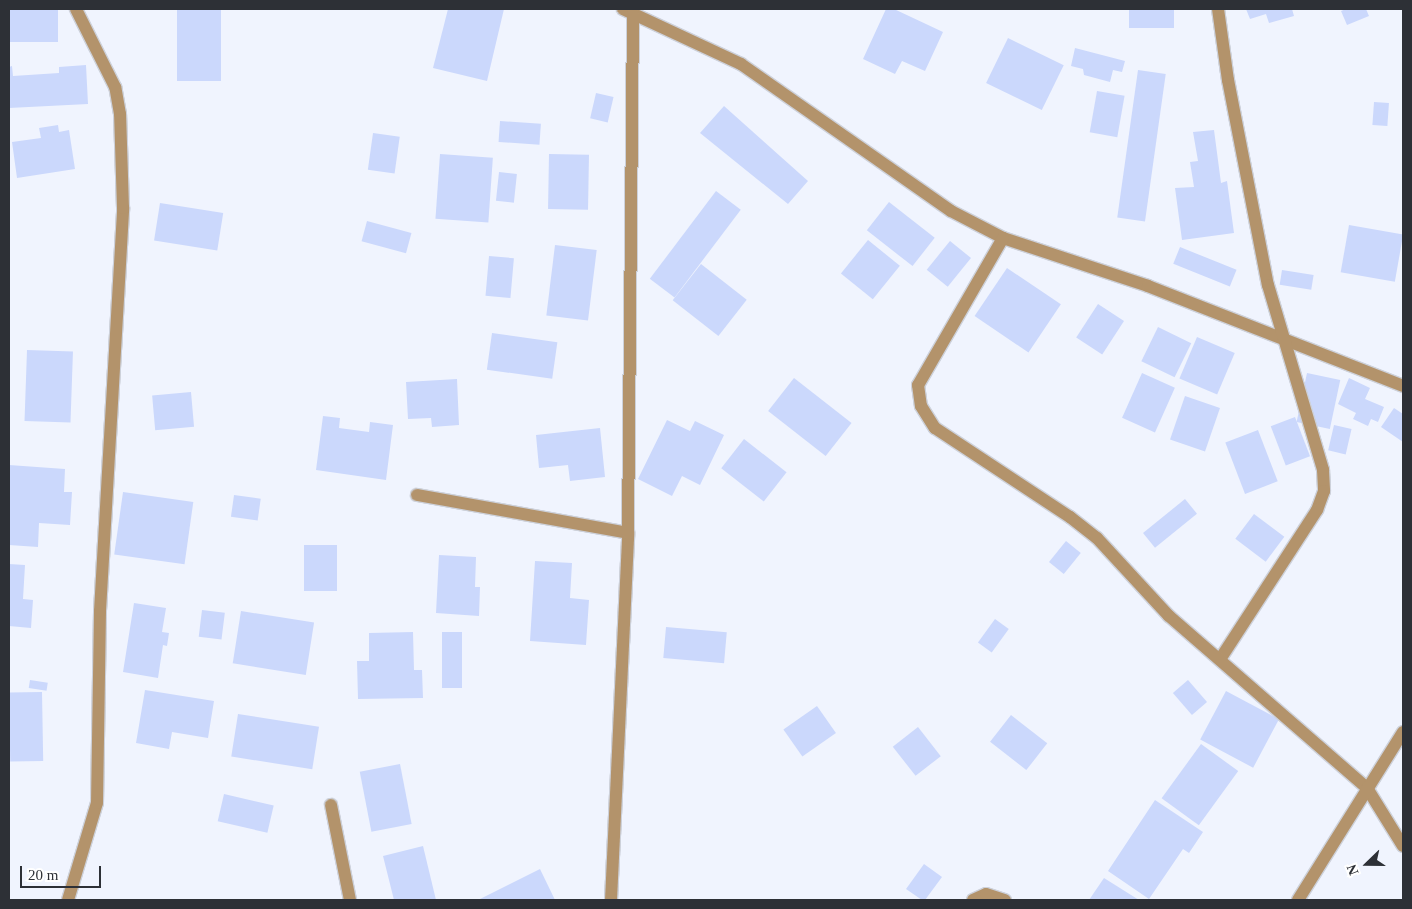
<!DOCTYPE html>
<style>
body{margin:0}
#map{position:relative;width:1412px;height:909px;overflow:hidden;background:#f0f4fe;font-family:Georgia,serif}
div>[style]{position:absolute}
[style*='--x']{left:calc(var(--x)*1px);top:calc(var(--y)*1px);width:calc(var(--w)*1px);rotate:calc(var(--a)*1deg)}
.building>*{inset:0;background:#cbd8fc;transform-origin:0 0}
.roads{filter:drop-shadow(1px 0 #cdd1da) drop-shadow(-1px 0 #cdd1da) drop-shadow(0 1px #cdd1da) drop-shadow(0 -1px #cdd1da)}
.minor>*{height:12px;margin:-6px;padding:0 6px;transform-origin:6px;border-radius:6px;background:#b3936b}
.tertiary>*{height:12px;margin:-6px;padding:0 6px;transform-origin:6px;border-radius:6px;background:#b3936b}
span{translate:-50% -50%;white-space:nowrap;text-align:center;line-height:1.15;-webkit-text-stroke:4px #fff;paint-order:stroke}
.frame{position:absolute;inset:0;border:10px solid #2d3036;pointer-events:none}
.north{position:absolute;left:1342px;top:839px;width:50px;height:50px;-webkit-text-stroke:4px #fff;paint-order:stroke;rotate:248deg;font-size:14px;font-weight:700;line-height:20px;text-align:center;color:#2d3036}
.north::after{content:'';display:block;margin:auto;width:18px;height:22px;background:#2d3036;clip-path:polygon(50% 0,100% 100%,50% 72%,0 100%)}
.scale{position:absolute;left:20px;top:866px;width:81px;height:22px;box-sizing:border-box;border:2px solid #2d3036;border-top:0;padding-left:6px;font-size:15px;line-height:18px;white-space:nowrap;color:#2d3036;-webkit-text-stroke:4px #fff;paint-order:stroke}
</style>
<div id="map">
<div class="building">
<div style="left:9px;top:9px;width:49px;height:33px"></div>
<div style="left:177px;top:9px;width:44px;height:72px"></div>
<div style="clip-path:polygon(448px 9px,504px 9px,487px 81px,433px 68px)"></div>
<div style="clip-path:polygon(886px 9px,894px 9px,943px 32px,925px 71px,902px 61px,895px 74px,863px 59px)"></div>
<div style="left:1129px;top:9px;width:45px;height:19px"></div>
<div style="clip-path:polygon(1246px 9px,1292px 9px,1294px 16px,1269px 23px,1266px 14px,1250px 19px)"></div>
<div style="clip-path:polygon(1346px 9px,1366px 9px,1369px 16px,1347px 25px,1341px 11px)"></div>
<div style="left:1008px;top:38px;width:62px;height:50px;rotate:26deg"></div>
<div style="clip-path:polygon(1075px 48px,1125px 61px,1122px 72px,1113px 70px,1110px 82px,1084px 75px,1083px 69px,1071px 66px)"></div>
<div style="clip-path:polygon(86px 65px,88px 104px,9px 108px,9px 67px,12px 66px,13px 76px,59px 73px,59px 67px)"></div>
<div style="left:1138px;top:70px;width:28px;height:149px;rotate:8deg"></div>
<div style="left:1097px;top:91px;width:28px;height:42px;rotate:10deg"></div>
<div style="left:596px;top:93px;width:18px;height:26px;rotate:13deg"></div>
<div style="left:1374px;top:102px;width:15px;height:23px;rotate:4deg"></div>
<div style="clip-path:polygon(724px 106px,808px 181px,788px 204px,700px 133px)"></div>
<div style="left:500px;top:121px;width:41px;height:21px;rotate:4deg"></div>
<div style="clip-path:polygon(58px 125px,59px 132px,69px 130px,75px 169px,17px 178px,12px 142px,41px 138px,39px 128px)"></div>
<div style="clip-path:polygon(1214px 130px,1221px 183px,1227px 181px,1234px 233px,1182px 240px,1175px 188px,1194px 187px,1190px 162px,1198px 161px,1193px 132px)"></div>
<div style="left:373px;top:133px;width:27px;height:37px;rotate:8deg"></div>
<div style="left:440px;top:154px;width:53px;height:65px;rotate:4deg"></div>
<div style="left:549px;top:154px;width:40px;height:55px;rotate:1deg"></div>
<div style="left:499px;top:172px;width:18px;height:29px;rotate:6deg"></div>
<div style="left:716px;top:191px;width:31px;height:110px;rotate:37deg"></div>
<div style="left:889px;top:202px;width:58px;height:36px;rotate:38deg"></div>
<div style="left:160px;top:203px;width:64px;height:38px;rotate:9deg"></div>
<div style="left:367px;top:221px;width:46px;height:21px;rotate:15deg"></div>
<div style="left:1349px;top:225px;width:55px;height:48px;rotate:10deg"></div>
<div style="left:868px;top:240px;width:41px;height:43px;rotate:39deg"></div>
<div style="left:950px;top:241px;width:27px;height:37px;rotate:39deg"></div>
<div style="left:555px;top:245px;width:42px;height:71px;rotate:7deg"></div>
<div style="left:1180px;top:247px;width:61px;height:18px;rotate:22deg"></div>
<div style="left:489px;top:256px;width:25px;height:40px;rotate:5deg"></div>
<div style="left:701px;top:264px;width:58px;height:46px;rotate:38deg"></div>
<div style="left:1007px;top:268px;width:65px;height:58px;rotate:34deg"></div>
<div style="left:1282px;top:270px;width:32px;height:15px;rotate:9deg"></div>
<div style="left:1098px;top:304px;width:31px;height:40px;rotate:33deg"></div>
<div style="left:1158px;top:327px;width:37px;height:38px;rotate:26deg"></div>
<div style="left:492px;top:333px;width:66px;height:37px;rotate:8deg"></div>
<div style="left:1197px;top:337px;width:41px;height:45px;rotate:23deg"></div>
<div style="left:27px;top:350px;width:46px;height:71px;rotate:2deg"></div>
<div style="left:1142px;top:373px;width:36px;height:49px;rotate:24deg"></div>
<div style="left:1307px;top:373px;width:34px;height:50px;rotate:12deg"></div>
<div style="left:794px;top:378px;width:73px;height:42px;rotate:38deg"></div>
<div style="clip-path:polygon(1349px 378px,1370px 388px,1365px 399px,1384px 407px,1378px 422px,1371px 419px,1368px 426px,1353px 419px,1356px 413px,1338px 404px)"></div>
<div style="clip-path:polygon(457px 379px,459px 425px,432px 427px,431px 418px,408px 419px,406px 382px)"></div>
<div style="left:191px;top:392px;width:35px;height:39px;rotate:85deg"></div>
<div style="left:1185px;top:396px;width:37px;height:46px;rotate:19deg"></div>
<div style="clip-path:polygon(1394px 408px,1403px 414px,1403px 442px,1381px 427px)"></div>
<div style="clip-path:polygon(323px 416px,340px 418px,339px 428px,369px 432px,370px 422px,393px 425px,386px 480px,316px 470px)"></div>
<div style="left:1295px;top:417px;width:42px;height:26px;rotate:69deg"></div>
<div style="clip-path:polygon(667px 420px,690px 431px,695px 421px,724px 435px,700px 485px,682px 476px,672px 496px,638px 479px)"></div>
<div style="left:1334px;top:425px;width:18px;height:26px;rotate:13deg"></div>
<div style="clip-path:polygon(600px 428px,605px 477px,570px 481px,568px 465px,539px 468px,536px 435px)"></div>
<div style="left:1258px;top:430px;width:55px;height:35px;rotate:69deg"></div>
<div style="left:744px;top:439px;width:54px;height:37px;rotate:38deg"></div>
<div style="clip-path:polygon(9px 465px,65px 469px,64px 492px,72px 492px,70px 525px,39px 523px,38px 547px,9px 545px)"></div>
<div style="left:123px;top:492px;width:71px;height:63px;rotate:8deg"></div>
<div style="left:234px;top:495px;width:27px;height:22px;rotate:8deg"></div>
<div style="left:1185px;top:499px;width:19px;height:54px;rotate:51deg"></div>
<div style="left:1254px;top:514px;width:38px;height:31px;rotate:37deg"></div>
<div style="left:1066px;top:541px;width:19px;height:27px;rotate:39deg"></div>
<div style="left:304px;top:545px;width:33px;height:46px"></div>
<div style="clip-path:polygon(439px 555px,476px 557px,475px 587px,480px 587px,479px 616px,436px 613px)"></div>
<div style="clip-path:polygon(535px 561px,572px 563px,570px 598px,589px 600px,586px 645px,530px 641px)"></div>
<div style="clip-path:polygon(9px 564px,25px 565px,23px 599px,33px 600px,31px 628px,9px 626px)"></div>
<div style="clip-path:polygon(134px 603px,166px 608px,162px 632px,169px 633px,167px 646px,163px 645px,158px 678px,123px 672px)"></div>
<div style="left:202px;top:610px;width:23px;height:27px;rotate:7deg"></div>
<div style="left:241px;top:611px;width:74px;height:53px;rotate:9deg"></div>
<div style="left:995px;top:619px;width:17px;height:29px;rotate:36deg"></div>
<div style="left:666px;top:627px;width:61px;height:31px;rotate:5deg"></div>
<div style="clip-path:polygon(413px 632px,414px 670px,422px 670px,423px 698px,358px 699px,357px 661px,369px 661px,369px 633px)"></div>
<div style="left:442px;top:632px;width:20px;height:56px"></div>
<div style="left:30px;top:680px;width:18px;height:8px;rotate:9deg"></div>
<div style="left:1188px;top:680px;width:29px;height:20px;rotate:49deg"></div>
<div style="clip-path:polygon(145px 690px,214px 701px,208px 738px,172px 732px,169px 749px,136px 743px)"></div>
<div style="left:1226px;top:691px;width:60px;height:55px;rotate:28deg"></div>
<div style="left:42px;top:692px;width:69px;height:33px;rotate:89deg"></div>
<div style="left:817px;top:706px;width:33px;height:41px;rotate:55deg"></div>
<div style="left:238px;top:714px;width:82px;height:43px;rotate:9deg"></div>
<div style="left:1011px;top:715px;width:46px;height:34px;rotate:38deg"></div>
<div style="left:918px;top:727px;width:37px;height:32px;rotate:52deg"></div>
<div style="left:1201px;top:744px;width:46px;height:67px;rotate:36deg"></div>
<div style="left:400px;top:764px;width:61px;height:41px;rotate:79deg"></div>
<div style="left:224px;top:794px;width:51px;height:28px;rotate:13deg"></div>
<div style="clip-path:polygon(1155px 800px,1203px 832px,1189px 853px,1183px 849px,1149px 899px,1108px 871px)"></div>
<div style="clip-path:polygon(423px 846px,436px 900px,394px 900px,383px 856px)"></div>
<div style="clip-path:polygon(924px 864px,942px 877px,925px 900px,922px 900px,906px 889px)"></div>
<div style="clip-path:polygon(540px 869px,555px 900px,478px 900px)"></div>
<div style="clip-path:polygon(1104px 878px,1139px 900px,1089px 900px)"></div>
</div>
<div class="roads">
<div class="minor">
<div style="--x:623;--y:9;--w:130;--a:25"></div>
<div style="--x:741;--y:64;--w:256;--a:35"></div>
<div style="--x:951;--y:211;--w:59;--a:27.4"></div>
<div style="--x:1003;--y:238;--w:153;--a:18.3"></div>
<div style="--x:1148;--y:286;--w:274;--a:21.4"></div>
<div style="--x:1218;--y:9;--w:72;--a:82"></div>
<div style="--x:1228;--y:80;--w:209;--a:79"></div>
<div style="--x:1268;--y:285;--w:193;--a:73.4"></div>
<div style="--x:1323;--y:470;--w:21;--a:87"></div>
<div style="--x:1324;--y:491;--w:20;--a:110"></div>
<div style="--x:1317;--y:510;--w:176;--a:123"></div>
<div style="--x:1003;--y:238;--w:170;--a:120"></div>
<div style="--x:918;--y:385;--w:21;--a:82"></div>
<div style="--x:921;--y:406;--w:26;--a:58"></div>
<div style="--x:935;--y:428;--w:162;--a:33.4"></div>
<div style="--x:1070;--y:517;--w:34;--a:38"></div>
<div style="--x:1097;--y:538;--w:106;--a:47.3"></div>
<div style="--x:1169;--y:616;--w:262;--a:41"></div>
<div style="--x:1367;--y:788;--w:68;--a:58.2"></div>
<div style="--x:417;--y:495;--w:214;--a:10.2"></div>
<div style="--x:331;--y:805;--w:97;--a:78.7"></div>
<div style="--x:68;--y:900;--w:101;--a:-73.4"></div>
<div style="--x:97;--y:803;--w:192;--a:-89.1"></div>
<div style="--x:100;--y:611;--w:404;--a:-86.7"></div>
<div style="--x:123;--y:208;--w:94;--a:-91.8"></div>
<div style="--x:120;--y:114;--w:27;--a:-100"></div>
<div style="--x:115;--y:87;--w:87;--a:-116.6"></div>
<div style="--x:611;--y:900;--w:367;--a:-87.3"></div>
<div style="--x:628;--y:533;--w:520;--a:-89.45"></div>
<div style="--x:973;--y:900;--w:14;--a:-25"></div>
<div style="--x:986;--y:894;--w:20;--a:18"></div>
</div>
<div class="tertiary">
<div style="--x:1298;--y:900;--w:198;--a:-58"></div>
</div>
</div>
<div class="frame"></div>
<div class="north">N</div>
<div class="scale">20 m</div>
</div>
